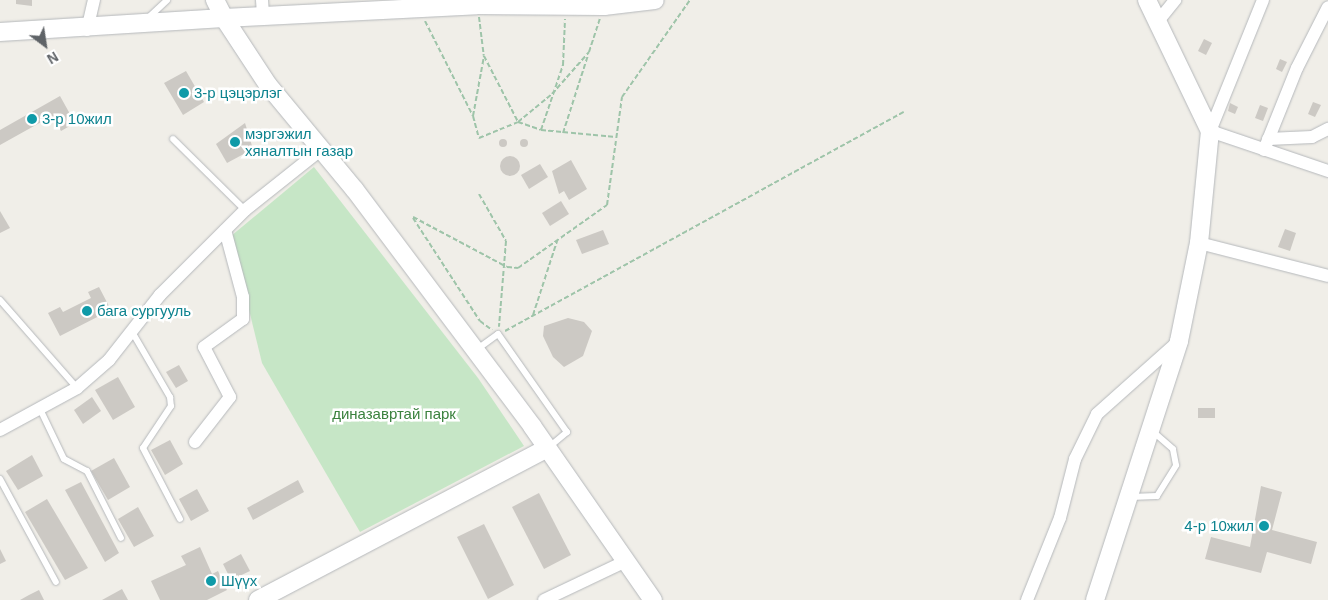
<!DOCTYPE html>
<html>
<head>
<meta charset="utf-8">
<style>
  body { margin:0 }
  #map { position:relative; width:1328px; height:600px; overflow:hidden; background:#f0eee8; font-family:Arial,sans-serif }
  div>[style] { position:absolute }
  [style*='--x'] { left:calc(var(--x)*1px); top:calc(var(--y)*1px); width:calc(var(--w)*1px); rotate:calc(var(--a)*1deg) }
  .green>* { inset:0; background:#c6e6c6 }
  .building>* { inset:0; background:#ccc9c4 }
  .round { border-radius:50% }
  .path>* { height:2px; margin-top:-1px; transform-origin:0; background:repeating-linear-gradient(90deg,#9ec4a9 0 5px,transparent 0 7.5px) }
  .roads { filter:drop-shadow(0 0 1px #b5b8bb) drop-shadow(0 0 1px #b5b8bb) }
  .lane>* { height:6px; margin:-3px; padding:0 3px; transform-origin:3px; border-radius:3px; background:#fff }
  .street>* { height:12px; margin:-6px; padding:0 6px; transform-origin:6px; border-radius:6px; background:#fff }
  .secondary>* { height:18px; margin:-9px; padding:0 9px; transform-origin:9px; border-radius:9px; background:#fff }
  .dots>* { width:14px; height:14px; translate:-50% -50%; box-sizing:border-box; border:2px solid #fff; border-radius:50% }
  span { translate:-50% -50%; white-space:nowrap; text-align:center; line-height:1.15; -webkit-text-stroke:5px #fff; paint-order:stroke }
  .culture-label { font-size:15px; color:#0d838f }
  .left { translate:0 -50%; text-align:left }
  .right { translate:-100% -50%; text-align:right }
  .park-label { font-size:15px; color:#3b823e }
  .north { position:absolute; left:20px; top:20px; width:50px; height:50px; -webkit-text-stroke:4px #fff; paint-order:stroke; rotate:149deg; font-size:14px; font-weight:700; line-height:20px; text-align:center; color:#5f6367 }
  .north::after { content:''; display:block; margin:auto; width:18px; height:22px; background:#5f6367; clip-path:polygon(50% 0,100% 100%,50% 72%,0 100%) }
</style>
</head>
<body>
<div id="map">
  <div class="green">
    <i style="clip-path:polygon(314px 167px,478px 378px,524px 446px,360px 532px,262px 363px,231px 236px)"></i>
  </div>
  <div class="building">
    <i style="clip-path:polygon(16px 0,32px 0,32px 6px,16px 4px)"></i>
    <i style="clip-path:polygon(1204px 39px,1212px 43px,1206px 55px,1198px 51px)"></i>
    <i style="clip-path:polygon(1280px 59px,1287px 62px,1282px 72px,1276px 69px)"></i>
    <i style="clip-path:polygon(186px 71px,204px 102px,183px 115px,164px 83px)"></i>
    <i style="clip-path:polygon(60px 96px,75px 123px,61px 131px,52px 116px,0 145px,0 130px)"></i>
    <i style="clip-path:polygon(1313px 102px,1321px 105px,1315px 117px,1308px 114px)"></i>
    <i style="clip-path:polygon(1230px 103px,1238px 107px,1235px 114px,1228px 111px)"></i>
    <i style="clip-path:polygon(1260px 105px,1268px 108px,1263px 121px,1255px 118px)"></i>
    <i style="clip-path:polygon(245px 123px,253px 149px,227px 163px,216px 144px)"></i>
    <i class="round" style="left:520px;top:139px;width:8px;height:8px"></i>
    <i class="round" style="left:499px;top:139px;width:8px;height:8px"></i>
    <i class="round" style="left:500px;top:156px;width:20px;height:20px"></i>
    <i style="clip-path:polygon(571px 160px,587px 189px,569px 200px,564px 191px,559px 194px,552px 171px)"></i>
    <i style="clip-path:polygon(540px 164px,548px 177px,529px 189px,521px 175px)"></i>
    <i style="clip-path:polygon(561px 201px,569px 214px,550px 226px,542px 213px)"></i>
    <i style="clip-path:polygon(0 211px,10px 228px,0 233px)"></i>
    <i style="clip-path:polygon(1285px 229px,1296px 233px,1290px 251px,1278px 247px)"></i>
    <i style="clip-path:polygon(603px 230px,609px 244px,582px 254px,576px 240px)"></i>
    <i style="clip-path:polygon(99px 287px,111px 310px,60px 336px,48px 313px,60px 307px,63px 312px,91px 298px,88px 292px)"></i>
    <i style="clip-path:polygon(568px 318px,584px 322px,592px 331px,583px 356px,564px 367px,553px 357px,543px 336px,544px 326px)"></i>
    <i style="clip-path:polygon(179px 365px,188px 381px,176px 388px,166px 372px)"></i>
    <i style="clip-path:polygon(118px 377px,135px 407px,113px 420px,95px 390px)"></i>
    <i style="clip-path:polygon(92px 397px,101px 411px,83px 424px,74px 410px)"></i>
    <i style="clip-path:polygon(1198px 408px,1215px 408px,1215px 418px,1198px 418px)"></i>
    <i style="clip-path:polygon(170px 440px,183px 464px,165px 475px,151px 450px)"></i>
    <i style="clip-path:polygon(32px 455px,43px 476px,18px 490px,6px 471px)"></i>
    <i style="clip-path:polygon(114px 458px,130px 487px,108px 500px,91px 471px)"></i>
    <i style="clip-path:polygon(298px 480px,304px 492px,253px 520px,247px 508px)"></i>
    <i style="clip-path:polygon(81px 482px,119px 553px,105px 562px,65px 490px)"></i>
    <i style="clip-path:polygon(1261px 486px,1282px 492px,1272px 530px,1317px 542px,1311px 564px,1267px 552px,1261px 573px,1205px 559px,1211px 537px,1250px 547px)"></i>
    <i style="clip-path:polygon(197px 489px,209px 511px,191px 521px,179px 499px)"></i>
    <i style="clip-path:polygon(539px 493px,571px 555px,544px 569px,512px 507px)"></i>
    <i style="clip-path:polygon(47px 499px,88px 568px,65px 580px,25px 512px)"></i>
    <i style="clip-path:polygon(138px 507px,154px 536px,134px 547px,118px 519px)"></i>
    <i style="clip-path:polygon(484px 524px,514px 585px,488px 599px,457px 537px)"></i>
    <i style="clip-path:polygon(200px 547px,212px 574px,218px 571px,227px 590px,207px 600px,160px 600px,151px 581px,186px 565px,181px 556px)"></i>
    <i style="clip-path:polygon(0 549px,6px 561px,0 564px)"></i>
    <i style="clip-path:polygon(241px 554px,250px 571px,231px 580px,223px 564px)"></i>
    <i style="clip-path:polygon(122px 589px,128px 600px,102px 600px)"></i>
    <i style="clip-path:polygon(39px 590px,44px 600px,20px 600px,29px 595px)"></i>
  </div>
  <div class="path">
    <i style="--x:479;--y:17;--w:39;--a:83"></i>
    <i style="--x:484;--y:56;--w:74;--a:62.7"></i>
    <i style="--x:518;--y:122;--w:24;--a:19"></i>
    <i style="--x:541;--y:130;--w:75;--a:5.3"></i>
    <i style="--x:425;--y:21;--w:106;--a:63.2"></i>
    <i style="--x:473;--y:116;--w:61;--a:-79.6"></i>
    <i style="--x:473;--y:116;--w:23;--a:75"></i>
    <i style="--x:479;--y:138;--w:42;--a:-22.3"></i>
    <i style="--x:518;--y:122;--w:44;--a:-39.5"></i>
    <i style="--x:552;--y:94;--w:56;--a:-48.6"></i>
    <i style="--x:589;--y:52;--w:35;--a:-72"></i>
    <i style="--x:541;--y:130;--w:69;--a:-71.3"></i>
    <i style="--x:563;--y:65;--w:46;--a:-87.5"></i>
    <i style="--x:563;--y:133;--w:82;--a:-72.2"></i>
    <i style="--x:479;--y:194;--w:54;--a:60.1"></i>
    <i style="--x:506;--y:241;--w:86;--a:94.7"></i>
    <i style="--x:413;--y:217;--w:106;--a:28"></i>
    <i style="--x:507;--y:267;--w:11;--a:5"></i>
    <i style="--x:518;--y:268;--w:109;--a:-35.3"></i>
    <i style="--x:607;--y:205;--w:109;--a:-82.1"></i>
    <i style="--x:622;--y:97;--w:118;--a:-55"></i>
    <i style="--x:413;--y:218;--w:123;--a:57"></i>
    <i style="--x:480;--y:321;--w:15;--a:37"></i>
    <i style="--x:533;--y:315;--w:78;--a:-72"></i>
    <i style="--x:505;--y:331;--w:455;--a:-28.8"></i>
  </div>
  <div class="roads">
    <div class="lane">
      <i style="--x:148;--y:18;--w:26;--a:-43"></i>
      <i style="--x:173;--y:139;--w:101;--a:44.6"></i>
      <i style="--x:0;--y:300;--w:117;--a:48.8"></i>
      <i style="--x:131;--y:330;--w:78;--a:59.8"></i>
      <i style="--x:170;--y:397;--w:9;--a:84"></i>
      <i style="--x:171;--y:406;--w:50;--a:123.7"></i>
      <i style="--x:143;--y:448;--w:80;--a:62.5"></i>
      <i style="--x:476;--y:350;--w:27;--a:-36"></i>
      <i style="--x:498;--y:334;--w:120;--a:54.9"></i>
      <i style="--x:567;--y:432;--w:23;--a:140"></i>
      <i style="--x:40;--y:409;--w:55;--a:64.4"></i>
      <i style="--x:64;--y:459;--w:26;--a:28"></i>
      <i style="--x:87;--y:471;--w:75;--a:63.1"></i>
      <i style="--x:0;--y:479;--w:117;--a:61.5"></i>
      <i style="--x:1130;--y:497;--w:27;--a:-2"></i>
      <i style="--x:1157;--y:496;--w:36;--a:-58"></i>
      <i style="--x:1176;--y:465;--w:16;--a:-101"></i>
      <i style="--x:1173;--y:449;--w:29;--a:-139"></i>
    </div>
    <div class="street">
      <i style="--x:262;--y:0;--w:16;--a:86"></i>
      <i style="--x:1263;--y:0;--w:141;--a:112"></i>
      <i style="--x:1210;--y:131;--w:125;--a:18.7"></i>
      <i style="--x:1159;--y:20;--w:26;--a:-51"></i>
      <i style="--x:87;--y:30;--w:31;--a:-77"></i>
      <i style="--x:1268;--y:139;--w:44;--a:-2.6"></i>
      <i style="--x:1312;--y:137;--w:18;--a:-27"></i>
      <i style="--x:1264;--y:150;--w:88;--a:-68.1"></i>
      <i style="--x:1297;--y:68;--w:68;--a:-63.1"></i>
      <i style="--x:1199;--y:243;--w:133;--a:14.3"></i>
      <i style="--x:0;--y:430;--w:88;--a:-28.6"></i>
      <i style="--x:77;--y:388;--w:43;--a:-41.2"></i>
      <i style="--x:109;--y:360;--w:83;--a:-51.9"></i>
      <i style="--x:160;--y:295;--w:120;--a:-45"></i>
      <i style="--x:245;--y:210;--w:100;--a:-38.5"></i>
      <i style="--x:195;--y:442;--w:57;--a:-52.1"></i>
      <i style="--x:230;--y:397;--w:56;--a:-117.5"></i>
      <i style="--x:204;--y:347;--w:48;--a:-35.7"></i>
      <i style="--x:243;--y:319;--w:22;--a:-90"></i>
      <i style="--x:243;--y:297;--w:69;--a:-105"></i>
      <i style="--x:544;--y:600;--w:91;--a:-25.4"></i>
      <i style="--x:1027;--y:600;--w:88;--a:-68.1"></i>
      <i style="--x:1060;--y:518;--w:61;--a:-75.7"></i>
      <i style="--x:1075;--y:459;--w:50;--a:-63.9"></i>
      <i style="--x:1097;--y:414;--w:110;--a:-41.7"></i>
    </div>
    <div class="secondary">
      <i style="--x:215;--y:0;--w:20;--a:63"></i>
      <i style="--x:224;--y:18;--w:253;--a:-2.9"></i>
      <i style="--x:477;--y:5;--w:127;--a:0.5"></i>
      <i style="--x:604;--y:6;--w:51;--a:-6.7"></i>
      <i style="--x:0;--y:32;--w:224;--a:-3.6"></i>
      <i style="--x:224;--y:18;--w:80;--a:56.7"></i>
      <i style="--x:268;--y:85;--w:136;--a:50.4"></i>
      <i style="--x:355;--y:190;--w:295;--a:53.1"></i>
      <i style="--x:532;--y:426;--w:212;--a:55.2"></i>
      <i style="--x:258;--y:600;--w:327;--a:-27.7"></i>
      <i style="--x:1095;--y:600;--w:272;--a:-72"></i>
      <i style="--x:1179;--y:341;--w:100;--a:-78.5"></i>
      <i style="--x:1199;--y:243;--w:113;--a:-84.4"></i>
      <i style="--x:1210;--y:131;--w:145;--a:-115.7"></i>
    </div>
  </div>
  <div class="dots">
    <i style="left:184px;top:93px;background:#0f9aa8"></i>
    <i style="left:32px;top:119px;background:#0f9aa8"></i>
    <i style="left:235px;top:142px;background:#0f9aa8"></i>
    <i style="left:87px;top:311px;background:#0f9aa8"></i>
    <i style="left:1264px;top:526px;background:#0f9aa8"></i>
    <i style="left:211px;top:581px;background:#0f9aa8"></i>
  </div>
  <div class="culture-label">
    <span class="left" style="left:194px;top:93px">3-р цэцэрлэг</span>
    <span class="left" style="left:42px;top:119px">3-р 10жил</span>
    <span class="left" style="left:245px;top:142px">мэргэжил<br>хяналтын газар</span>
    <span class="left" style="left:97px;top:311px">бага сургууль</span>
    <span class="right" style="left:1254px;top:526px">4-р 10жил</span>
    <span class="left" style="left:221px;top:581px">Шүүх</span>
  </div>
  <div class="park-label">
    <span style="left:394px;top:414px">диназавртай парк</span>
  </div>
  <div class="north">N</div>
</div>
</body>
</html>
